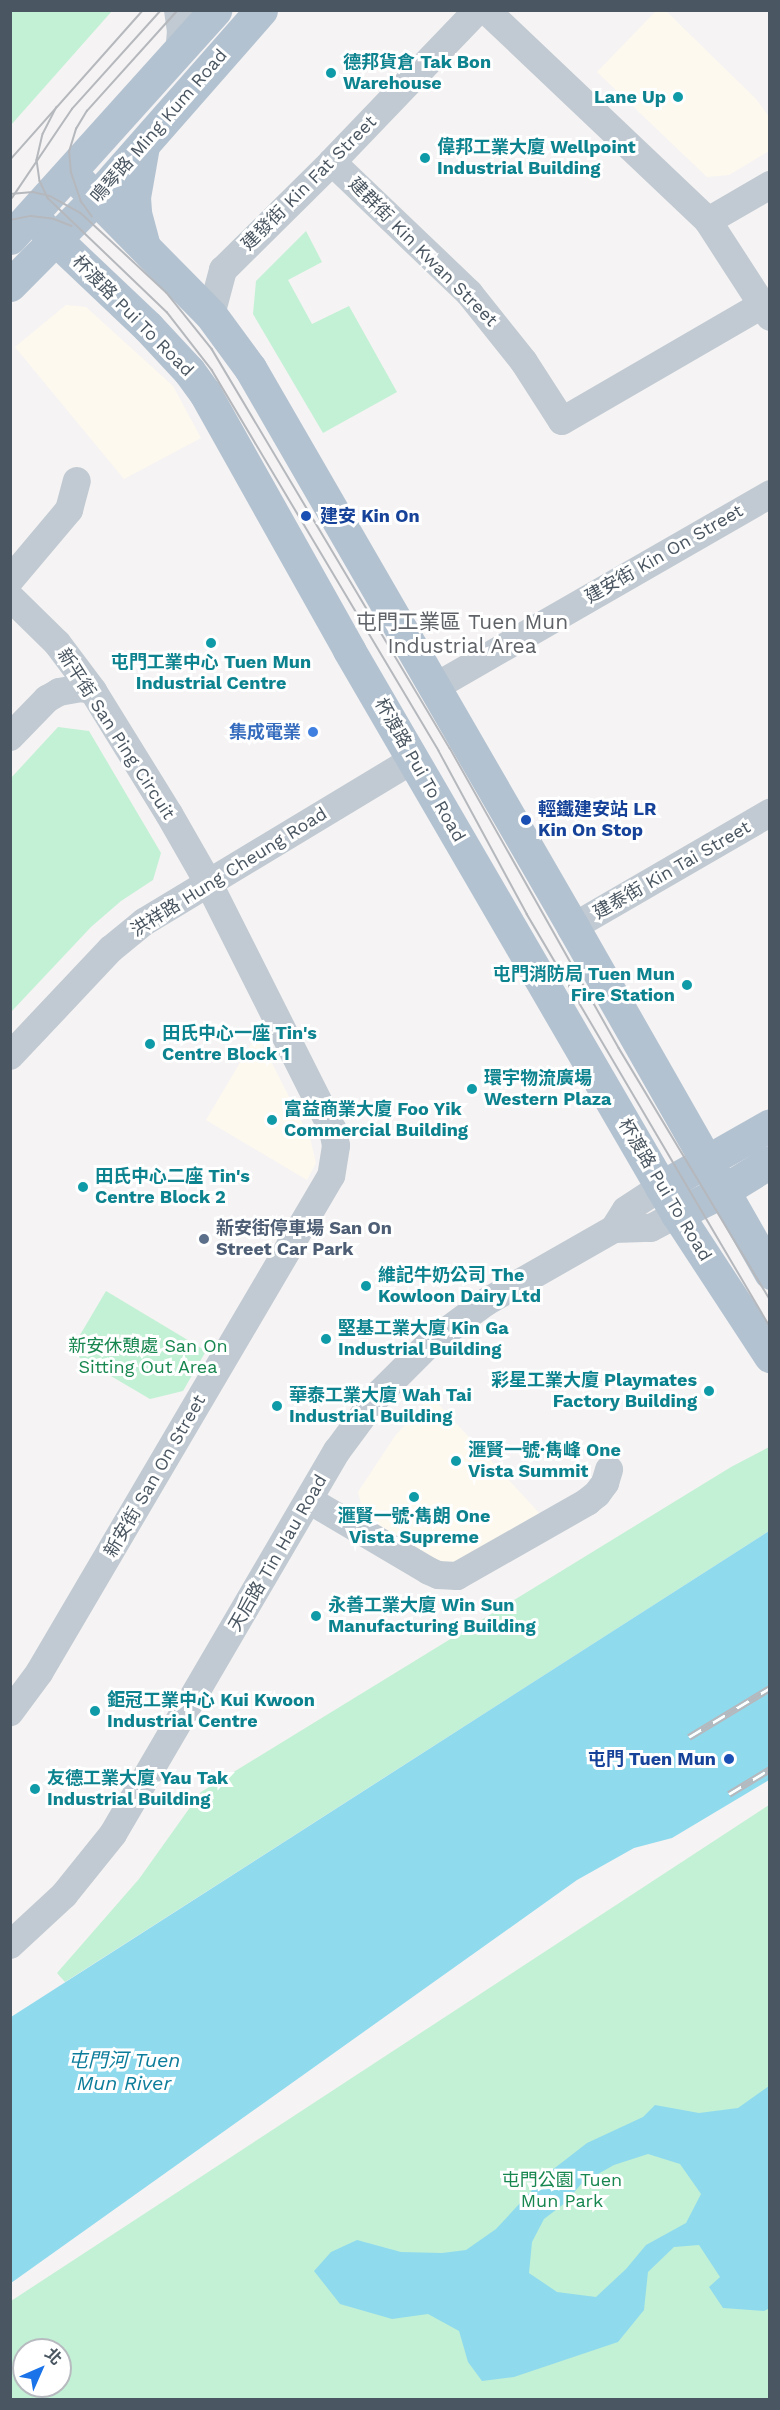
<!DOCTYPE html>
<html>
<head>
<meta charset="utf-8">
<style>
  body { margin:0 }
  #map { position:relative; width:780px; height:2410px; overflow:hidden; background:#f5f3f3; font-family:"Work Sans","Noto Sans TC",sans-serif }
  div>[style] { position:absolute }
  [style*='--x'] { left:calc(var(--x)*1px); top:calc(var(--y)*1px); width:calc(var(--w)*1px); rotate:calc(var(--a)*1deg) }
  .commercial>* { inset:0; background:#fdf9ef }
  .green>* { inset:0; background:#c3f1d5 }
  .water>* { inset:0; background:#90daee }
  .minor>* { height:28px; margin:-14px; padding:0 14px; transform-origin:14px; border-radius:14px; background:#c1cad2 }
  .major>* { height:33px; margin:-16.5px; padding:0 16.5px; transform-origin:16.5px; border-radius:16.5px; background:#b3c2d1 }
  .tram>* { height:1.5px; margin:-0.75px; padding:0 0.75px; transform-origin:0.75px; border-radius:0.75px; background:#b5b8bd }
  .rail>* { height:7px; margin-top:-3.5px; transform-origin:0; background:repeating-linear-gradient(90deg,#fff 0 14px,#b5b8bd 0 28px); box-sizing:border-box; border-block:2px solid #b5b8bd }
  .dots>* { width:16px; height:16px; translate:-50% -50%; box-sizing:border-box; border:3px solid #fff; border-radius:50% }
  span { translate:-50% -50%; white-space:nowrap; text-align:center; line-height:1.15; -webkit-text-stroke:6px #fff; paint-order:stroke }
  .culture-label { font-size:18px; color:#0d838f; font-weight:700 }
  .left { translate:0 -50%; text-align:left }
  .right { translate:-100% -50%; text-align:right }
  .street-label { font-size:18px; color:#4a5661 }
  .transit-label { font-size:18px; color:#164399; font-weight:700 }
  .shop-label { font-size:18px; color:#366cbe; font-weight:700 }
  .service-label { font-size:18px; color:#4e5e75; font-weight:700 }
  .park-label { font-size:18px; color:#17864f }
  .water-label { font-size:20px; color:#0c7c9b; font-style:italic }
  .quarter-label { font-size:21px; color:#5f6368 }
  .frame { position:absolute; inset:0; border:12px solid #4a5661; pointer-events:none }
  .north { position:absolute; left:12px; top:2338px; width:60px; height:60px; box-sizing:border-box; background:#fff; border:2px solid #b7bbc0; border-radius:50%; rotate:45deg; font-size:16px; font-weight:700; line-height:24px; text-align:center; color:#4a5661 }
  .north::after { content:''; display:block; margin:auto; width:21px; height:27px; background:#1a73e8; clip-path:polygon(50% 0,100% 100%,50% 72%,0 100%) }
</style>
</head>
<body>
<div id="map">
  <div class="commercial">
    <i style="clip-path:polygon(656px 11px,666px 11px,757px 100px,769px 117px,769px 151px,729px 175px,707px 177px,597px 72px)"></i>
    <i style="clip-path:polygon(66px 305px,86px 307px,173px 386px,201px 438px,124px 479px,15px 347px)"></i>
    <i style="clip-path:polygon(257px 1034px,310px 1138px,316px 1163px,307px 1180px,206px 1120px)"></i>
    <i style="clip-path:polygon(431px 1396px,541px 1515px,461px 1562px,441px 1563px,365px 1519px,358px 1492px,395px 1436px)"></i>
  </div>
  <div class="green">
    <i style="clip-path:polygon(11px 10px,112px 11px,11px 125px,10px 11px)"></i>
    <i style="clip-path:polygon(306px 231px,322px 262px,288px 280px,312px 324px,349px 306px,397px 392px,323px 433px,253px 314px,256px 281px)"></i>
    <i style="clip-path:polygon(58px 727px,89px 731px,161px 853px,153px 880px,121px 901px,91px 927px,11px 1012px,11px 778px)"></i>
    <i style="clip-path:polygon(106px 1291px,206px 1351px,183px 1391px,150px 1399px,70px 1352px)"></i>
    <i style="clip-path:polygon(769px 1447px,769px 1531px,65px 1982px,57px 1973px,139px 1879px,201px 1792px,731px 1467px)"></i>
    <i style="clip-path:polygon(evenodd,769px 1805px,769px 2399px,11px 2400px,11px 2301px,769px 1805px,24px 2350px,60px 2350px,60px 2386px,24px 2386px,24px 2350px)"></i>
  </div>
  <div class="water">
    <i style="clip-path:polygon(769px 1531px,769px 1780px,672px 1838px,634px 1848px,577px 1880px,11px 2283px,11px 2017px)"></i>
    <i style="clip-path:polygon(evenodd,769px 2086px,770px 2308px,764px 2311px,723px 2308px,709px 2287px,720px 2277px,699px 2245px,674px 2247px,648px 2272px,644px 2310px,618px 2342px,514px 2377px,482px 2381px,468px 2362px,459px 2331px,428px 2314px,392px 2319px,340px 2304px,314px 2271px,331px 2252px,357px 2240px,401px 2252px,442px 2253px,466px 2250px,496px 2229px,547px 2174px,587px 2143px,643px 2117px,655px 2105px,699px 2113px,738px 2108px,769px 2086px,648px 2154px,680px 2164px,701px 2194px,686px 2223px,646px 2245px,626px 2269px,596px 2297px,557px 2292px,529px 2273px,532px 2242px,544px 2219px,565px 2203px,582px 2183px,614px 2165px,648px 2154px)"></i>
  </div>
  <div class="minor">
    <i style="--x:178;--y:10;--w:21;--a:82"></i>
    <i style="--x:181;--y:31;--w:22;--a:95"></i>
    <i style="--x:486;--y:10;--w:306;--a:43.5"></i>
    <i style="--x:708;--y:221;--w:114;--a:57.1"></i>
    <i style="--x:332;--y:162;--w:190;--a:43.7"></i>
    <i style="--x:469;--y:293;--w:88;--a:51.4"></i>
    <i style="--x:524;--y:362;--w:70;--a:57.2"></i>
    <i style="--x:562;--y:421;--w:231;--a:-30.1"></i>
    <i style="--x:708;--y:221;--w:72;--a:-30.1"></i>
    <i style="--x:211;--y:315;--w:47;--a:-75.1"></i>
    <i style="--x:223;--y:270;--w:153;--a:-44.7"></i>
    <i style="--x:332;--y:162;--w:211;--a:-46.2"></i>
    <i style="--x:10;--y:580;--w:92;--a:-49.9"></i>
    <i style="--x:69;--y:510;--w:30;--a:-75"></i>
    <i style="--x:10;--y:597;--w:66;--a:44.4"></i>
    <i style="--x:57;--y:643;--w:60;--a:53.1"></i>
    <i style="--x:93;--y:691;--w:145;--a:58.3"></i>
    <i style="--x:169;--y:814;--w:78;--a:60.2"></i>
    <i style="--x:208;--y:882;--w:278;--a:63.3"></i>
    <i style="--x:333;--y:1130;--w:16;--a:79"></i>
    <i style="--x:336;--y:1146;--w:30;--a:99"></i>
    <i style="--x:331;--y:1176;--w:576;--a:120.44"></i>
    <i style="--x:39;--y:1673;--w:49;--a:126.6"></i>
    <i style="--x:435;--y:687;--w:387;--a:-29.9"></i>
    <i style="--x:10;--y:737;--w:53;--a:-45.8"></i>
    <i style="--x:47;--y:699;--w:14;--a:-30"></i>
    <i style="--x:59;--y:692;--w:23;--a:-10"></i>
    <i style="--x:82;--y:688;--w:11;--a:15"></i>
    <i style="--x:573;--y:927;--w:228;--a:-30.1"></i>
    <i style="--x:10;--y:1056;--w:147;--a:-46.7"></i>
    <i style="--x:111;--y:949;--w:43;--a:-39.3"></i>
    <i style="--x:144;--y:922;--w:315;--a:-31.1"></i>
    <i style="--x:614;--y:1229;--w:22;--a:-58"></i>
    <i style="--x:626;--y:1210;--w:42;--a:-33.3"></i>
    <i style="--x:309;--y:1500;--w:139;--a:30.6"></i>
    <i style="--x:429;--y:1571;--w:10;--a:24"></i>
    <i style="--x:438;--y:1575;--w:19;--a:3"></i>
    <i style="--x:457;--y:1576;--w:150;--a:-29.6"></i>
    <i style="--x:587;--y:1502;--w:13;--a:-39"></i>
    <i style="--x:597;--y:1494;--w:14;--a:-54"></i>
    <i style="--x:605;--y:1483;--w:14;--a:-73"></i>
    <i style="--x:10;--y:1945;--w:74;--a:-42.8"></i>
    <i style="--x:64;--y:1895;--w:78;--a:-51.2"></i>
    <i style="--x:113;--y:1834;--w:444;--a:-59.7"></i>
    <i style="--x:337;--y:1451;--w:71;--a:-53.6"></i>
    <i style="--x:379;--y:1394;--w:71;--a:-45"></i>
    <i style="--x:429;--y:1344;--w:71;--a:-36.4"></i>
    <i style="--x:486;--y:1302;--w:147;--a:-29.7"></i>
    <i style="--x:614;--y:1229;--w:37;--a:-2"></i>
    <i style="--x:651;--y:1228;--w:30;--a:-28"></i>
  </div>
  <div class="major">
    <i style="--x:143;--y:146;--w:52;--a:100"></i>
    <i style="--x:134;--y:197;--w:16;--a:86"></i>
    <i style="--x:135;--y:213;--w:34;--a:75"></i>
    <i style="--x:71;--y:173;--w:199;--a:45.4"></i>
    <i style="--x:211;--y:315;--w:66;--a:53.7"></i>
    <i style="--x:250;--y:368;--w:646;--a:59.98"></i>
    <i style="--x:573;--y:927;--w:398;--a:60.3"></i>
    <i style="--x:31;--y:216;--w:161;--a:43.5"></i>
    <i style="--x:148;--y:327;--w:60;--a:47"></i>
    <i style="--x:189;--y:371;--w:27;--a:54"></i>
    <i style="--x:205;--y:393;--w:295;--a:60.7"></i>
    <i style="--x:349;--y:650;--w:652;--a:59.82"></i>
    <i style="--x:677;--y:1214;--w:170;--a:56.8"></i>
    <i style="--x:10;--y:238;--w:307;--a:-48"></i>
    <i style="--x:10;--y:285;--w:122;--a:-45.3"></i>
    <i style="--x:96;--y:198;--w:250;--a:-48.7"></i>
    <i style="--x:661;--y:1187;--w:125;--a:-29.6"></i>
    <i style="--x:677;--y:1214;--w:51;--a:-26.6"></i>
    <i style="--x:723;--y:1191;--w:55;--a:-31.7"></i>
  </div>
  <div class="tram">
    <i style="--x:57;--y:107;--w:30;--a:117"></i>
    <i style="--x:43;--y:134;--w:27;--a:103"></i>
    <i style="--x:37;--y:160;--w:21;--a:82"></i>
    <i style="--x:40;--y:181;--w:19;--a:65"></i>
    <i style="--x:48;--y:198;--w:165;--a:43.8"></i>
    <i style="--x:167;--y:312;--w:73;--a:52.2"></i>
    <i style="--x:212;--y:370;--w:443;--a:59.2"></i>
    <i style="--x:439;--y:751;--w:185;--a:61.6"></i>
    <i style="--x:527;--y:914;--w:479;--a:59.5"></i>
    <i style="--x:10;--y:160;--w:200;--a:-48.4"></i>
    <i style="--x:10;--y:194;--w:23;--a:-5"></i>
    <i style="--x:33;--y:192;--w:17;--a:13"></i>
    <i style="--x:50;--y:196;--w:35;--a:29"></i>
    <i style="--x:81;--y:213;--w:117;--a:42.9"></i>
    <i style="--x:167;--y:293;--w:72;--a:51.2"></i>
    <i style="--x:212;--y:349;--w:465;--a:59.2"></i>
    <i style="--x:450;--y:748;--w:344;--a:60.6"></i>
    <i style="--x:619;--y:1048;--w:293;--a:59"></i>
    <i style="--x:12;--y:198;--w:107;--a:-56"></i>
    <i style="--x:72;--y:109;--w:133;--a:-48"></i>
    <i style="--x:92;--y:217;--w:19;--a:-126"></i>
    <i style="--x:81;--y:202;--w:31;--a:-109"></i>
    <i style="--x:71;--y:173;--w:21;--a:-95"></i>
    <i style="--x:69;--y:152;--w:24;--a:-73"></i>
    <i style="--x:76;--y:129;--w:21;--a:-59"></i>
    <i style="--x:87;--y:111;--w:136;--a:-48"></i>
    <i style="--x:10;--y:220;--w:21;--a:-11"></i>
    <i style="--x:31;--y:216;--w:23;--a:7"></i>
    <i style="--x:54;--y:219;--w:19;--a:21"></i>
  </div>
  <div class="rail">
    <i style="--x:689;--y:1737;--w:95;--a:-31.2"></i>
    <i style="--x:729;--y:1794;--w:48;--a:-31.4"></i>
  </div>
  <div class="dots">
    <i style="left:331px;top:73px;background:#0f9aa8"></i>
    <i style="left:678px;top:97px;background:#0f9aa8"></i>
    <i style="left:425px;top:158px;background:#0f9aa8"></i>
    <i style="left:306px;top:516px;background:#1a4fb4"></i>
    <i style="left:211px;top:643px;background:#0f9aa8"></i>
    <i style="left:313px;top:732px;background:#3f7fe0"></i>
    <i style="left:526px;top:820px;background:#1a4fb4"></i>
    <i style="left:687px;top:985px;background:#0f9aa8"></i>
    <i style="left:150px;top:1044px;background:#0f9aa8"></i>
    <i style="left:472px;top:1089px;background:#0f9aa8"></i>
    <i style="left:272px;top:1120px;background:#0f9aa8"></i>
    <i style="left:83px;top:1187px;background:#0f9aa8"></i>
    <i style="left:204px;top:1239px;background:#5c6f8a"></i>
    <i style="left:366px;top:1286px;background:#0f9aa8"></i>
    <i style="left:326px;top:1339px;background:#0f9aa8"></i>
    <i style="left:709px;top:1391px;background:#0f9aa8"></i>
    <i style="left:277px;top:1406px;background:#0f9aa8"></i>
    <i style="left:456px;top:1461px;background:#0f9aa8"></i>
    <i style="left:414px;top:1497px;background:#0f9aa8"></i>
    <i style="left:316px;top:1616px;background:#0f9aa8"></i>
    <i style="left:95px;top:1711px;background:#0f9aa8"></i>
    <i style="left:729px;top:1759px;background:#1a4fb4"></i>
    <i style="left:35px;top:1789px;background:#0f9aa8"></i>
  </div>
  <div class="culture-label">
    <span class="left" style="left:343px;top:73px">德邦貨倉 Tak Bon<br>Warehouse</span>
    <span class="right" style="left:666px;top:97px">Lane Up</span>
    <span class="left" style="left:437px;top:158px">偉邦工業大廈 Wellpoint<br>Industrial Building</span>
    <span style="left:211px;top:673px">屯門工業中心 Tuen Mun<br>Industrial Centre</span>
    <span class="right" style="left:675px;top:985px">屯門消防局 Tuen Mun<br>Fire Station</span>
    <span class="left" style="left:162px;top:1044px">田氏中心一座 Tin's<br>Centre Block 1</span>
    <span class="left" style="left:484px;top:1089px">環宇物流廣場<br>Western Plaza</span>
    <span class="left" style="left:284px;top:1120px">富益商業大廈 Foo Yik<br>Commercial Building</span>
    <span class="left" style="left:95px;top:1187px">田氏中心二座 Tin's<br>Centre Block 2</span>
    <span class="left" style="left:378px;top:1286px">維記牛奶公司 The<br>Kowloon Dairy Ltd</span>
    <span class="left" style="left:338px;top:1339px">堅基工業大廈 Kin Ga<br>Industrial Building</span>
    <span class="right" style="left:697px;top:1391px">彩星工業大廈 Playmates<br>Factory Building</span>
    <span class="left" style="left:289px;top:1406px">華泰工業大廈 Wah Tai<br>Industrial Building</span>
    <span class="left" style="left:468px;top:1461px">滙賢一號·雋峰 One<br>Vista Summit</span>
    <span style="left:414px;top:1527px">滙賢一號·雋朗 One<br>Vista Supreme</span>
    <span class="left" style="left:328px;top:1616px">永善工業大廈 Win Sun<br>Manufacturing Building</span>
    <span class="left" style="left:107px;top:1711px">鉅冠工業中心 Kui Kwoon<br>Industrial Centre</span>
    <span class="left" style="left:47px;top:1789px">友德工業大廈 Yau Tak<br>Industrial Building</span>
  </div>
  <div class="street-label">
    <span style="left:159px;top:126px;rotate:-49deg">鳴琴路 Ming Kum Road</span>
    <span style="left:309px;top:183px;rotate:-45deg">建發街 Kin Fat Street</span>
    <span style="left:423px;top:252px;rotate:45deg">建群街 Kin Kwan Street</span>
    <span style="left:133px;top:316px;rotate:45deg">杯渡路 Pui To Road</span>
    <span style="left:664px;top:554px;rotate:-30deg">建安街 Kin On Street</span>
    <span style="left:116px;top:734px;rotate:57deg">新平街 San Ping Circuit</span>
    <span style="left:420px;top:770px;rotate:60deg">杯渡路 Pui To Road</span>
    <span style="left:672px;top:870px;rotate:-30deg">建泰街 Kin Tai Street</span>
    <span style="left:229px;top:872px;rotate:-32deg">洪祥路 Hung Cheung Road</span>
    <span style="left:665px;top:1190px;rotate:59deg">杯渡路 Pui To Road</span>
    <span style="left:155px;top:1476px;rotate:-60deg">新安街 San On Street</span>
    <span style="left:278px;top:1553px;rotate:-60deg">天后路 Tin Hau Road</span>
  </div>
  <div class="transit-label">
    <span class="left" style="left:320px;top:516px">建安 Kin On</span>
    <span class="left" style="left:538px;top:820px">輕鐵建安站 LR<br>Kin On Stop</span>
    <span class="right" style="left:716px;top:1759px">屯門 Tuen Mun</span>
  </div>
  <div class="shop-label">
    <span class="right" style="left:301px;top:732px">集成電業</span>
  </div>
  <div class="service-label">
    <span class="left" style="left:216px;top:1239px">新安街停車場 San On<br>Street Car Park</span>
  </div>
  <div class="park-label">
    <span style="left:148px;top:1357px">新安休憩處 San On<br>Sitting Out Area</span>
    <span style="left:562px;top:2191px">屯門公園 Tuen<br>Mun Park</span>
  </div>
  <div class="water-label">
    <span style="left:124px;top:2072px">屯門河 Tuen<br>Mun River</span>
  </div>
  <div class="quarter-label">
    <span style="left:462px;top:634px">屯門工業區 Tuen Mun<br>Industrial Area</span>
  </div>
  <div class="frame"></div>
  <div class="north">北</div>
</div>
</body>
</html>
